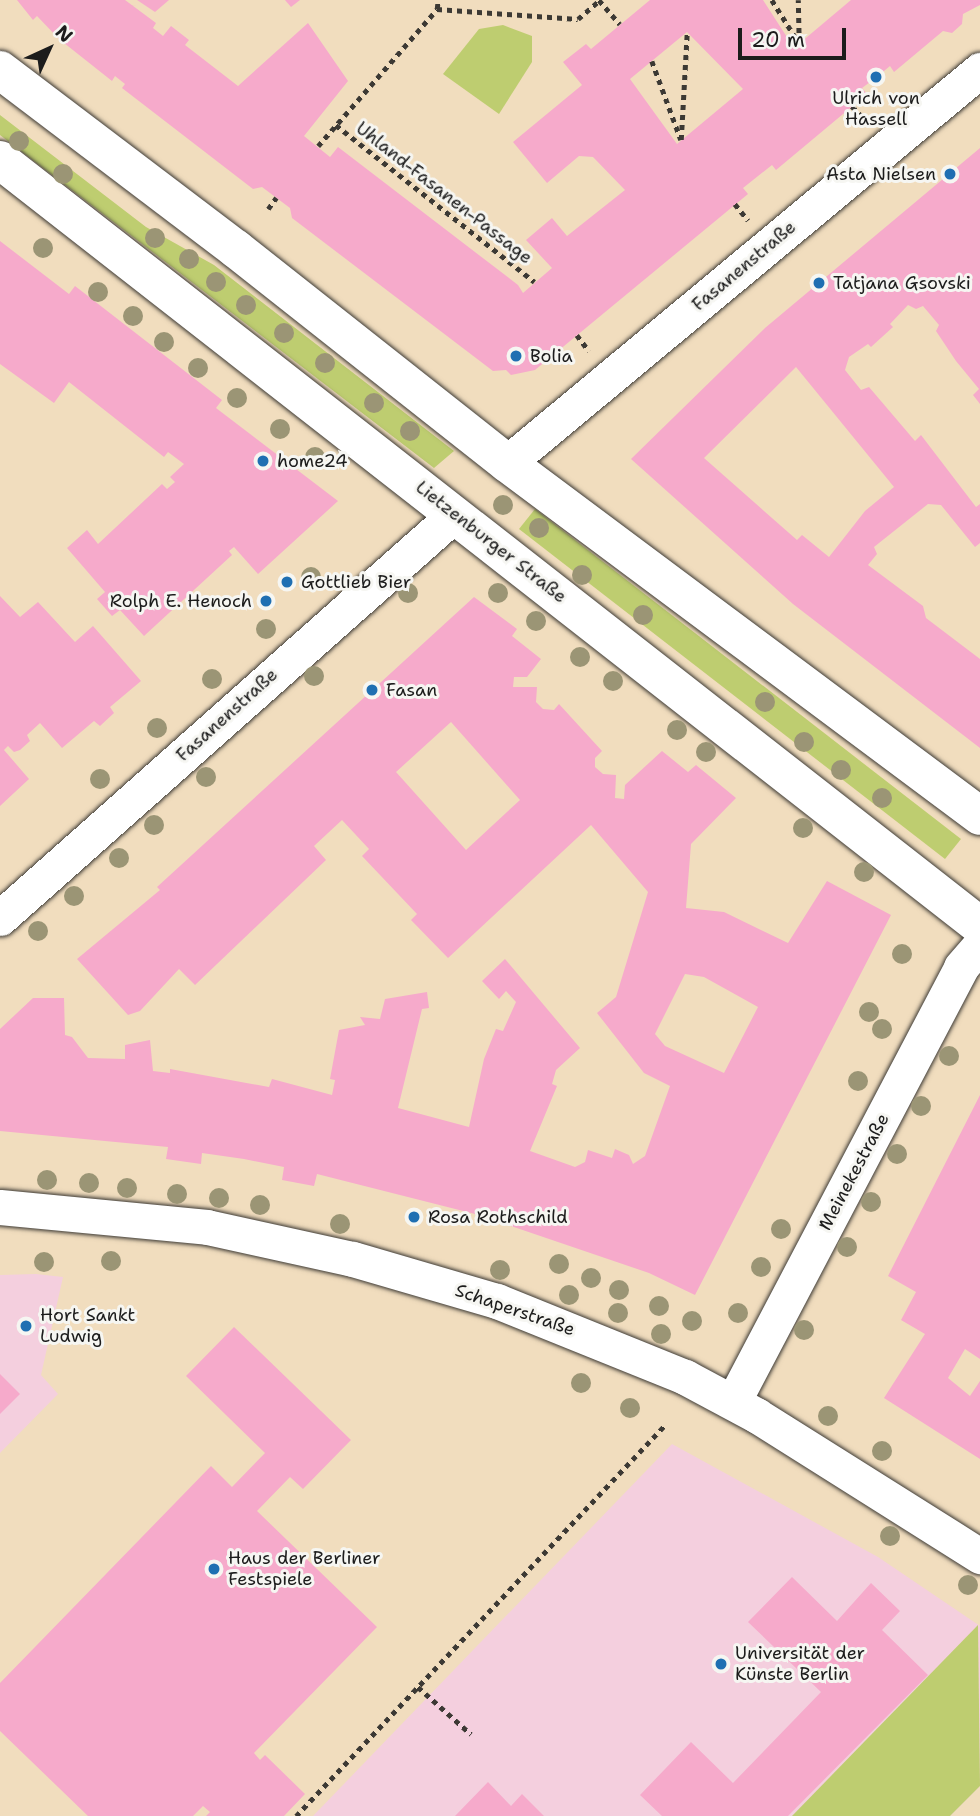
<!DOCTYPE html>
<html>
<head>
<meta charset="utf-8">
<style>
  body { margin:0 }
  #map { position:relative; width:980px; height:1816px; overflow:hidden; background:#f1ddbe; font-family:"Shantell Sans",sans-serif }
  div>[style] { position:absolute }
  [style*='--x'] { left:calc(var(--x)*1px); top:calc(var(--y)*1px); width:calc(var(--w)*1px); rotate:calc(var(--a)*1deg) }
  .built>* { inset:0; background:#f4cfde }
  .green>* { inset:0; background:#becd70 }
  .building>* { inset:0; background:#f6aacb }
  .path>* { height:4.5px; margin-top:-2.25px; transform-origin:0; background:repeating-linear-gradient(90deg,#3c3934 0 5px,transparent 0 10px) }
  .roads { filter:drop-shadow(0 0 2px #3c3934) drop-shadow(0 0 2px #3c3934) }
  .minor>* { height:35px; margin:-17.5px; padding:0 17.5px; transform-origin:17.5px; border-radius:17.5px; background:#fff }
  .major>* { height:38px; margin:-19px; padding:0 19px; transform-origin:19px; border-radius:19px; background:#fff }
  .trees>* { width:20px; height:20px; margin:-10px; border-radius:50%; background:#9b9575 }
  .dots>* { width:19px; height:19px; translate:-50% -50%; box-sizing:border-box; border:4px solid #f6f6f2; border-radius:50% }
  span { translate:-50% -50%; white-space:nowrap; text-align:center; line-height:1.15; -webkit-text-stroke:6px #f6f6f2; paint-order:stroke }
  .poi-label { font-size:18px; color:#1c1c1c }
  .right { translate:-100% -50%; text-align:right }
  .left { translate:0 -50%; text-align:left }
  .street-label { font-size:18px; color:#1c1c1c }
  .north { position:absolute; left:14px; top:14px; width:70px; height:70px; -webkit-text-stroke:5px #f6f6f2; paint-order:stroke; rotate:45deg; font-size:19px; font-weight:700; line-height:28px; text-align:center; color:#1c1c1c }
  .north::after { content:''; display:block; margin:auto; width:24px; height:32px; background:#1c1c1c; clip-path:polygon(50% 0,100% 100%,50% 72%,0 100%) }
  .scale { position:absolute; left:738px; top:28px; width:108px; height:32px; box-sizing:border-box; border:4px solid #1c1c1c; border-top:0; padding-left:9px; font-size:21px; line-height:24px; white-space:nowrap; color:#1c1c1c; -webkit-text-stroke:5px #f6f6f2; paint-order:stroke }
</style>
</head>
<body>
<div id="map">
  <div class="built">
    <i style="clip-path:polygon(36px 1274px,63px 1277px,41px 1375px,58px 1394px,0 1453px,0 1275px)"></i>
    <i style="clip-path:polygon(672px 1444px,878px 1557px,980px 1626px,980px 1786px,950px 1816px,313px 1816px)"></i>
  </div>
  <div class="green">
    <i style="clip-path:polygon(503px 25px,532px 36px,532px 62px,499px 114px,443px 74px,479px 29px)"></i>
    <i style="clip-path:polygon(0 115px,146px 227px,214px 265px,454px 451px,434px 468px,0 135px)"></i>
    <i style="clip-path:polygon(535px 509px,961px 839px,945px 859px,519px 529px)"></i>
    <i style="clip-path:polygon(978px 1625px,980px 1786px,950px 1816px,792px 1816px)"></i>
  </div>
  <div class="building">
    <i style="clip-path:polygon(evenodd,17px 0,125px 0,156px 23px,153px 28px,163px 36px,171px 26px,189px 40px,185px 45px,238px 86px,308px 23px,348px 81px,304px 136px,330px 157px,338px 147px,518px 285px,523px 293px,552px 268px,526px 240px,552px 218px,567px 236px,625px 190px,593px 157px,579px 156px,547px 183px,513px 142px,582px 85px,563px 62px,586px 44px,591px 49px,650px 0,763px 0,794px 48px,851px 0,980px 0,980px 5px,963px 14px,962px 24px,952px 33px,943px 31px,894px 72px,890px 66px,878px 76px,862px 88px,867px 94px,776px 170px,772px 165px,743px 188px,748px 194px,535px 370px,511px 375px,506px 370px,493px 371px,292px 218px,290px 208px,262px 187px,253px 189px,122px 88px,125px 84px,115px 76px,112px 81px,59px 39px,37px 16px,33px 20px,17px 0,687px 32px,743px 89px,677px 144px,630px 79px,687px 32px)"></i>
    <i style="clip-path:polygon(137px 0,169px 0,155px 12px)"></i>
    <i style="clip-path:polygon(285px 0,300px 0,291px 7px)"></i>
    <i style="clip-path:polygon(evenodd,980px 148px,980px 404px,973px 395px,979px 389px,956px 361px,936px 331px,939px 325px,923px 306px,916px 309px,908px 305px,890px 324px,893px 327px,871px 347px,868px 344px,849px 357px,845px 370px,861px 390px,869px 387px,915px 441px,921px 435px,976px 507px,980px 504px,980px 543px,975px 547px,941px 505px,928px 504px,874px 547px,877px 554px,868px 565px,923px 606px,926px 618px,980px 659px,980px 748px,793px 604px,631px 459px,765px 328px,980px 148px,796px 367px,894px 487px,865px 511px,829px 557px,802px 535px,797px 540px,704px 458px,796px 367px)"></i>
    <i style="clip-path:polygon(0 241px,69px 294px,75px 286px,222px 400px,216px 408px,338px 501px,258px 574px,234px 547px,229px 551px,232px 555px,144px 636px,120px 610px,112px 616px,97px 599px,105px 592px,67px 548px,87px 530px,98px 544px,162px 484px,167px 489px,175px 482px,170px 477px,184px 464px,168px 452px,164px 457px,69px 382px,54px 403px,0 364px)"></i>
    <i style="clip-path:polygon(0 596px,20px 617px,38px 602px,75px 642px,93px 626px,141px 681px,110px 707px,114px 713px,100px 726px,94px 721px,62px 748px,40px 723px,27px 735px,30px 741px,20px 750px,14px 752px,8px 746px,4px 750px,29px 779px,0 806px)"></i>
    <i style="clip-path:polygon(evenodd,474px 597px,517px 629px,512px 636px,541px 659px,527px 677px,514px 677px,513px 687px,537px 687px,536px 702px,543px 709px,554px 710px,559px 704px,602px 751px,595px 758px,595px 767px,603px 774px,616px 775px,615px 798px,624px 799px,625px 785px,662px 751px,688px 772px,696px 765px,736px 798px,691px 844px,686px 908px,724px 912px,788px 943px,827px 881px,891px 915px,695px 1295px,649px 1273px,479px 1215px,317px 1174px,314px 1186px,282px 1180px,284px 1167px,244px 1159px,202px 1153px,201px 1164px,166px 1159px,168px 1147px,0 1131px,0 1029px,33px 998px,64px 998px,65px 1035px,72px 1037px,88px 1058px,125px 1059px,125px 1045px,150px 1040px,153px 1071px,170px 1073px,170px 1069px,269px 1087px,272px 1079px,332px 1095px,335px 1080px,330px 1079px,339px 1030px,365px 1025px,360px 1017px,380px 1019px,385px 999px,427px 992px,429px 1008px,422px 1009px,398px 1108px,469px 1127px,484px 1059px,496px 1029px,503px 1031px,516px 1002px,506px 991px,499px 999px,482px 981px,505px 959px,580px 1048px,556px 1070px,552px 1084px,557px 1086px,530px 1151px,575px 1167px,585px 1162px,588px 1150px,612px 1158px,615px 1149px,629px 1155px,633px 1164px,645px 1156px,670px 1086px,644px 1073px,597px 1013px,616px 997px,648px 892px,591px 825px,448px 958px,411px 920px,417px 914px,362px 856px,369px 849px,342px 820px,314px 846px,326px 860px,195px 985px,179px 969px,140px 1011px,128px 1015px,77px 959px,160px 890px,157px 887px,474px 597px,451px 722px,520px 800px,466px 850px,396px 772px,451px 722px,474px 597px,685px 974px,704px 977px,758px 1007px,724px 1073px,665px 1046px,655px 1034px,685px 974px)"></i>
    <i style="clip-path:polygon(980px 1095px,980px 1359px,965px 1349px,948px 1378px,970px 1396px,980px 1381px,980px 1459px,884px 1398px,925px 1334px,901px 1320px,916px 1292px,888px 1276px)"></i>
    <i style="clip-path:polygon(234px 1327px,351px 1440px,303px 1489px,290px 1477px,257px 1511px,377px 1627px,254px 1753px,260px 1760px,265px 1755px,305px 1794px,284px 1816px,206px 1816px,210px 1812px,203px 1806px,193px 1816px,88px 1816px,0 1731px,0 1683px,211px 1466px,232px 1487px,265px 1453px,186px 1376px)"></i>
    <i style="clip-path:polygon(0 1374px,20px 1394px,0 1414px)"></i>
    <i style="clip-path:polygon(792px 1577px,837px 1621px,871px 1583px,900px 1611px,882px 1630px,928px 1675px,788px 1816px,662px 1816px,640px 1795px,691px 1742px,733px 1783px,821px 1692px,748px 1622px)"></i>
    <i style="clip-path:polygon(488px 1782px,511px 1806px,522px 1794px,544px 1816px,455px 1816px)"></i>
  </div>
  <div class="path">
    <i style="--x:599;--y:0;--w:32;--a:49"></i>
    <i style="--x:772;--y:0;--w:51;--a:57.9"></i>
    <i style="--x:799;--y:43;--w:43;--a:-91.3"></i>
    <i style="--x:437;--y:9;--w:141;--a:4.1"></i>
    <i style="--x:578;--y:19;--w:29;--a:-41"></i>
    <i style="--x:652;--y:61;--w:84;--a:69.8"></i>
    <i style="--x:681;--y:140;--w:108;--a:-86.8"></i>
    <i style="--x:852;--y:106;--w:21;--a:47"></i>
    <i style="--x:336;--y:125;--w:253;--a:38.3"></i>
    <i style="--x:318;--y:146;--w:181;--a:-49"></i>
    <i style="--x:437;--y:9;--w:9;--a:-84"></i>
    <i style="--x:735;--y:204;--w:21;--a:51"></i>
    <i style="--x:268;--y:209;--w:14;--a:-54"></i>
    <i style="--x:577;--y:335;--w:20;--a:53"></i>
    <i style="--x:418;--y:1687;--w:71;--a:41.6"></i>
    <i style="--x:296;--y:1816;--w:536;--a:-46.66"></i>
  </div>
  <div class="roads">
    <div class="minor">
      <i style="--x:507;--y:463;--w:615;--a:-39.72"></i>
      <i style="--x:0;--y:918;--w:608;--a:-41.6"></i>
      <i style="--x:0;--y:1207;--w:208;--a:5.5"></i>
      <i style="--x:207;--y:1227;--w:149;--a:12.4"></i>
      <i style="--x:353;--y:1259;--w:150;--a:16.3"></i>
      <i style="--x:497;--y:1301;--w:203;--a:22"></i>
      <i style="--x:685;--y:1377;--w:81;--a:28.2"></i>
      <i style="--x:756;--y:1415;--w:265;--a:32.2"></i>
      <i style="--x:733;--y:1402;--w:491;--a:-62.3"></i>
      <i style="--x:961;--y:967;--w:29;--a:-49"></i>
    </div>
    <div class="major">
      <i style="--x:0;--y:70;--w:296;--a:37.2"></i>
      <i style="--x:236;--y:249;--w:345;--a:38.3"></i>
      <i style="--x:507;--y:463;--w:590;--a:36.73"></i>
      <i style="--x:0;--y:160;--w:1244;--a:38.01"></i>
    </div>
  </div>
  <div class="trees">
    <i style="left:19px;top:141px"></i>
    <i style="left:63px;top:174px"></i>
    <i style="left:155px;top:238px"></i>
    <i style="left:43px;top:248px"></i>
    <i style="left:189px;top:259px"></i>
    <i style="left:216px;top:282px"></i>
    <i style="left:98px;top:292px"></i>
    <i style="left:246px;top:305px"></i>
    <i style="left:133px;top:316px"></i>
    <i style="left:284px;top:333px"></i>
    <i style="left:164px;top:342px"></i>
    <i style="left:325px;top:363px"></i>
    <i style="left:198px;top:368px"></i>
    <i style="left:237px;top:398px"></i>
    <i style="left:374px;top:403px"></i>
    <i style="left:280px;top:429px"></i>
    <i style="left:410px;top:431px"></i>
    <i style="left:315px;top:457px"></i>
    <i style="left:503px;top:505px"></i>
    <i style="left:539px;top:528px"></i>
    <i style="left:582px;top:575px"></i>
    <i style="left:311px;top:577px"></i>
    <i style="left:408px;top:593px"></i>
    <i style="left:498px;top:593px"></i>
    <i style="left:643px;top:615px"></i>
    <i style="left:536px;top:621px"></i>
    <i style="left:266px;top:629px"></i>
    <i style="left:580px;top:657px"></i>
    <i style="left:314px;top:676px"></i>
    <i style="left:212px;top:679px"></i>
    <i style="left:613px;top:681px"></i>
    <i style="left:765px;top:702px"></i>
    <i style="left:157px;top:728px"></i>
    <i style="left:677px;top:730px"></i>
    <i style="left:804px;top:742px"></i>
    <i style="left:706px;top:752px"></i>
    <i style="left:841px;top:770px"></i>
    <i style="left:206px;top:777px"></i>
    <i style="left:100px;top:779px"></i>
    <i style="left:882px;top:798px"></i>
    <i style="left:154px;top:825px"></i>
    <i style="left:803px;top:828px"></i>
    <i style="left:119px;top:858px"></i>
    <i style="left:864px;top:872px"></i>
    <i style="left:74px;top:896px"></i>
    <i style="left:38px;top:931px"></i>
    <i style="left:902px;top:954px"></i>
    <i style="left:869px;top:1012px"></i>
    <i style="left:882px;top:1029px"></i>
    <i style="left:949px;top:1056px"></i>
    <i style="left:858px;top:1081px"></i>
    <i style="left:921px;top:1106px"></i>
    <i style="left:897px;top:1154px"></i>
    <i style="left:47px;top:1180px"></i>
    <i style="left:89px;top:1183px"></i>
    <i style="left:127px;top:1188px"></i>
    <i style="left:177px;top:1194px"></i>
    <i style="left:219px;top:1198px"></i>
    <i style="left:871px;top:1202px"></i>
    <i style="left:260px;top:1205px"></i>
    <i style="left:340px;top:1224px"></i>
    <i style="left:781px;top:1229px"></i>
    <i style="left:847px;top:1247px"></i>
    <i style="left:111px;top:1261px"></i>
    <i style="left:44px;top:1262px"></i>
    <i style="left:559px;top:1264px"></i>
    <i style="left:761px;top:1267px"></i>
    <i style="left:500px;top:1270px"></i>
    <i style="left:591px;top:1278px"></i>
    <i style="left:619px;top:1290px"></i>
    <i style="left:569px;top:1295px"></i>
    <i style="left:659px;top:1306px"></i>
    <i style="left:618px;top:1313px"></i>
    <i style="left:738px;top:1313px"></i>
    <i style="left:692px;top:1321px"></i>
    <i style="left:804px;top:1330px"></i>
    <i style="left:661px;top:1334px"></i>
    <i style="left:581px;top:1383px"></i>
    <i style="left:630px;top:1408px"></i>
    <i style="left:828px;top:1416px"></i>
    <i style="left:882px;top:1451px"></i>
    <i style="left:890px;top:1536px"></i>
    <i style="left:968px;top:1585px"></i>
  </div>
  <div class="dots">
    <i style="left:876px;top:77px;background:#1f6fb2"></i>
    <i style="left:950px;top:174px;background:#1f6fb2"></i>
    <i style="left:819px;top:283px;background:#1f6fb2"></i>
    <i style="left:516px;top:356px;background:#1f6fb2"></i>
    <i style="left:263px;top:461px;background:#1f6fb2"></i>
    <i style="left:287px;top:582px;background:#1f6fb2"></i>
    <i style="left:266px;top:601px;background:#1f6fb2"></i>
    <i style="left:372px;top:690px;background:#1f6fb2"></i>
    <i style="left:414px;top:1217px;background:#1f6fb2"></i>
    <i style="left:26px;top:1326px;background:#1f6fb2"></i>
    <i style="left:214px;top:1569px;background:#1f6fb2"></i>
    <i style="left:721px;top:1664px;background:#1f6fb2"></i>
  </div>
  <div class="poi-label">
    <span style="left:876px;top:109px">Ulrich von<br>Hassell</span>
    <span class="right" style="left:936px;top:174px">Asta Nielsen</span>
    <span class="left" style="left:833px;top:283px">Tatjana Gsovski</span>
    <span class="left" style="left:530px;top:356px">Bolia</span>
    <span class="left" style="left:277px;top:461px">home24</span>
    <span class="left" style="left:301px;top:582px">Gottlieb Bier</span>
    <span class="right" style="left:252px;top:601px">Rolph E. Henoch</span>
    <span class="left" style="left:386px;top:690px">Fasan</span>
    <span class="left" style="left:428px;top:1217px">Rosa Rothschild</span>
    <span class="left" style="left:40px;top:1326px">Hort Sankt<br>Ludwig</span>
    <span class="left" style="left:228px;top:1569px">Haus der Berliner<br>Festspiele</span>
    <span class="left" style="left:735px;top:1664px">Universität der<br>Künste Berlin</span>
  </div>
  <div class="street-label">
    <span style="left:444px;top:193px;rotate:38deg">Uhland-Fasanen-Passage</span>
    <span style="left:744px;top:266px;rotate:-40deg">Fasanenstraße</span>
    <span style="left:491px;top:542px;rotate:38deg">Lietzenburger Straße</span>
    <span style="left:227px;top:715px;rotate:-42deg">Fasanenstraße</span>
    <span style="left:854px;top:1172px;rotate:-62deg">Meinekestraße</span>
    <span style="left:515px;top:1310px;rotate:19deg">Schaperstraße</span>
  </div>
  <div class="north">N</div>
  <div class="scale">20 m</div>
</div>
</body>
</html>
